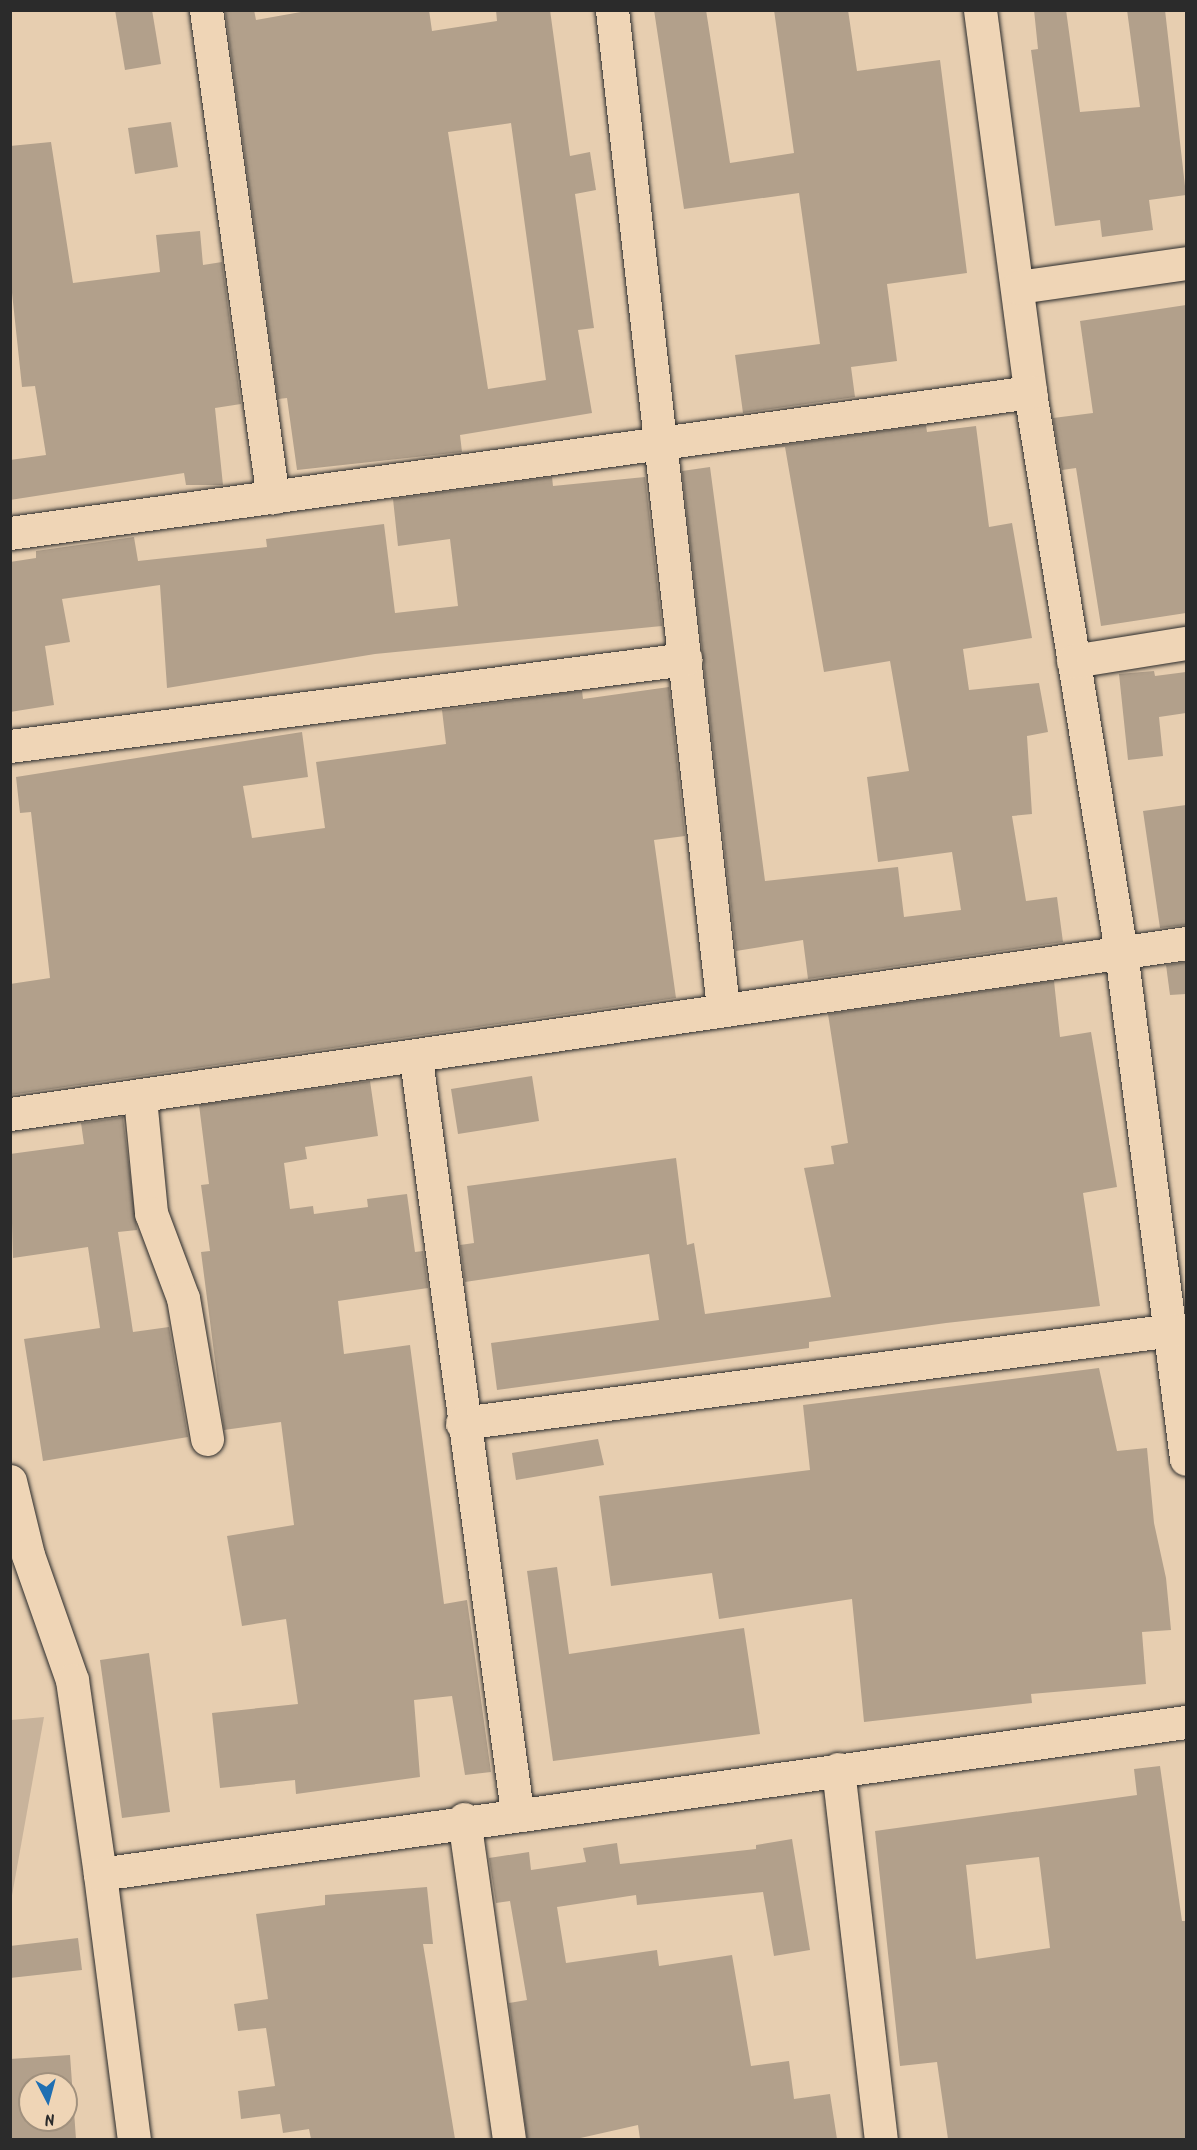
<!DOCTYPE html>
<html>
<head>
<meta charset="utf-8">
<style>
  body { margin:0 }
  #map { position:relative; width:1197px; height:2150px; overflow:hidden; background:#e7ceb0; font-family:Kalam,sans-serif }
  div>[style] { position:absolute }
  [style*='--x'] { left:calc(var(--x)*1px); top:calc(var(--y)*1px); width:calc(var(--w)*1px); rotate:calc(var(--a)*1deg) }
  .green>* { inset:0; background:#c8b39b }
  .building>* { inset:0; background:#b2a08b }
  .roads { filter:drop-shadow(0 0 2px #2b2b2b) drop-shadow(0 0 2px #2b2b2b) }
  .street>* { height:33px; margin:-16.5px; padding:0 16.5px; transform-origin:16.5px; border-radius:16.5px; background:#efd5b6 }
  span { translate:-50% -50%; white-space:nowrap; text-align:center; line-height:1.15; -webkit-text-stroke:6px #efd5b6; paint-order:stroke }
  .frame { position:absolute; inset:0; border:12px solid #2b2b2b; pointer-events:none }
  .north { position:absolute; left:18px; top:2072px; width:60px; height:60px; box-sizing:border-box; background:#efd5b6; border:2px solid #a1917e; border-radius:50%; rotate:174deg; font-size:16px; font-weight:700; line-height:24px; text-align:center; color:#2b2b2b }
  .north::after { content:''; display:block; margin:auto; width:21px; height:27px; background:#1f6fb2; clip-path:polygon(50% 0,100% 100%,50% 72%,0 100%) }
</style>
</head>
<body>
<div id="map">
  <div class="green">
    <i style="clip-path:polygon(44px 1717px,11px 1901px,11px 1720px)"></i>
  </div>
  <div class="building">
    <i style="clip-path:polygon(115px 10px,152px 10px,161px 64px,125px 70px)"></i>
    <i style="clip-path:polygon(evenodd,225px 10px,254px 10px,256px 20px,312px 10px,429px 10px,432px 31px,497px 21px,496px 10px,550px 10px,570px 156px,590px 152px,596px 190px,575px 194px,594px 328px,578px 330px,592px 413px,460px 435px,462px 452px,297px 470px,287px 398px,278px 399px,225px 10px,511px 123px,546px 380px,488px 389px,448px 132px,511px 123px)"></i>
    <i style="clip-path:polygon(654px 10px,706px 10px,730px 163px,794px 153px,774px 10px,848px 10px,857px 71px,940px 60px,967px 273px,887px 284px,897px 361px,851px 367px,855px 397px,743px 413px,735px 355px,820px 344px,799px 193px,684px 209px)"></i>
    <i style="clip-path:polygon(1034px 10px,1066px 10px,1080px 112px,1140px 107px,1127px 10px,1165px 10px,1186px 195px,1149px 200px,1153px 230px,1102px 237px,1100px 220px,1055px 226px,1031px 50px,1038px 49px)"></i>
    <i style="clip-path:polygon(171px 122px,178px 167px,135px 174px,128px 128px)"></i>
    <i style="clip-path:polygon(51px 142px,73px 283px,160px 272px,156px 235px,200px 231px,203px 265px,222px 262px,241px 404px,215px 408px,223px 485px,186px 485px,184px 473px,10px 500px,10px 460px,46px 455px,35px 386px,22px 387px,10px 274px,10px 146px)"></i>
    <i style="clip-path:polygon(1186px 305px,1186px 613px,1101px 626px,1076px 468px,1062px 470px,1053px 418px,1093px 413px,1080px 321px)"></i>
    <i style="clip-path:polygon(926px 425px,927px 432px,976px 426px,989px 527px,1012px 523px,1032px 638px,963px 649px,969px 690px,1039px 683px,1048px 732px,1027px 736px,1032px 814px,1012px 816px,1026px 901px,1057px 897px,1063px 942px,808px 979px,803px 940px,736px 951px,682px 471px,710px 467px,765px 881px,898px 867px,904px 917px,961px 910px,952px 852px,878px 862px,867px 777px,909px 771px,890px 661px,824px 672px,785px 447px,748px 450px)"></i>
    <i style="clip-path:polygon(552px 477px,553px 486px,645px 477px,662px 626px,375px 654px,167px 688px,160px 585px,62px 599px,70px 642px,45px 646px,54px 705px,10px 712px,10px 562px,36px 558px,36px 551px,134px 537px,138px 561px,267px 547px,266px 539px,384px 524px,395px 613px,458px 606px,450px 539px,398px 546px,393px 499px)"></i>
    <i style="clip-path:polygon(1154px 671px,1155px 676px,1186px 672px,1186px 713px,1159px 717px,1163px 756px,1128px 760px,1119px 674px)"></i>
    <i style="clip-path:polygon(669px 687px,685px 836px,654px 840px,676px 998px,10px 1095px,10px 984px,50px 978px,31px 812px,20px 813px,16px 777px,302px 732px,308px 777px,243px 786px,252px 838px,325px 828px,316px 762px,446px 744px,442px 710px,582px 691px,583px 699px)"></i>
    <i style="clip-path:polygon(1186px 805px,1186px 925px,1160px 928px,1143px 811px)"></i>
    <i style="clip-path:polygon(1186px 962px,1186px 994px,1170px 995px,1166px 965px)"></i>
    <i style="clip-path:polygon(1054px 981px,1060px 1037px,1091px 1032px,1117px 1187px,1083px 1193px,1100px 1306px,946px 1323px,809px 1342px,809px 1348px,497px 1390px,491px 1343px,659px 1320px,649px 1254px,465px 1282px,460px 1245px,474px 1243px,467px 1186px,676px 1158px,687px 1245px,694px 1243px,705px 1314px,831px 1297px,804px 1168px,834px 1164px,831px 1146px,848px 1143px,828px 1014px)"></i>
    <i style="clip-path:polygon(532px 1076px,539px 1121px,458px 1134px,451px 1089px)"></i>
    <i style="clip-path:polygon(370px 1081px,378px 1136px,305px 1147px,307px 1159px,284px 1163px,290px 1209px,313px 1206px,314px 1214px,368px 1207px,367px 1199px,407px 1194px,415px 1252px,423px 1251px,428px 1288px,338px 1301px,344px 1354px,410px 1345px,444px 1604px,467px 1600px,491px 1772px,465px 1775px,452px 1696px,414px 1700px,420px 1777px,296px 1794px,295px 1780px,220px 1788px,212px 1713px,298px 1704px,286px 1619px,242px 1626px,227px 1536px,294px 1525px,281px 1422px,224px 1430px,201px 1252px,210px 1251px,201px 1185px,209px 1184px,199px 1105px)"></i>
    <i style="clip-path:polygon(123px 1117px,137px 1230px,118px 1232px,133px 1332px,169px 1327px,188px 1437px,43px 1461px,24px 1339px,100px 1328px,88px 1247px,13px 1258px,10px 1154px,84px 1144px,81px 1123px)"></i>
    <i style="clip-path:polygon(1099px 1368px,1117px 1451px,1147px 1448px,1154px 1523px,1166px 1578px,1171px 1630px,1142px 1632px,1146px 1684px,1031px 1694px,1032px 1703px,864px 1722px,852px 1599px,719px 1619px,712px 1573px,611px 1586px,599px 1496px,810px 1470px,803px 1405px)"></i>
    <i style="clip-path:polygon(598px 1439px,604px 1465px,516px 1480px,512px 1453px)"></i>
    <i style="clip-path:polygon(557px 1567px,569px 1654px,744px 1628px,760px 1734px,553px 1761px,527px 1571px)"></i>
    <i style="clip-path:polygon(149px 1653px,170px 1812px,122px 1818px,100px 1660px)"></i>
    <i style="clip-path:polygon(evenodd,1160px 1766px,1182px 1921px,1186px 1921px,1186px 2139px,948px 2139px,937px 2062px,900px 2066px,875px 1831px,1137px 1795px,1134px 1769px,1160px 1766px,1039px 1857px,1050px 1948px,976px 1959px,966px 1865px,1039px 1857px)"></i>
    <i style="clip-path:polygon(792px 1839px,810px 1950px,774px 1956px,763px 1892px,637px 1905px,636px 1895px,557px 1907px,566px 1963px,657px 1950px,659px 1966px,732px 1955px,751px 2066px,789px 2061px,794px 2099px,830px 2094px,837px 2139px,640px 2139px,638px 2125px,576px 2139px,527px 2139px,509px 2003px,527px 2000px,510px 1901px,496px 1903px,489px 1858px,529px 1852px,531px 1870px,586px 1862px,583px 1848px,617px 1843px,620px 1864px,756px 1849px,756px 1845px)"></i>
    <i style="clip-path:polygon(427px 1887px,433px 1944px,423px 1944px,455px 2139px,311px 2139px,309px 2129px,283px 2133px,280px 2114px,241px 2119px,238px 2091px,275px 2086px,266px 2028px,238px 2031px,234px 2004px,268px 1999px,256px 1914px,325px 1905px,325px 1895px)"></i>
    <i style="clip-path:polygon(78px 1938px,82px 1970px,10px 1978px,10px 1946px)"></i>
    <i style="clip-path:polygon(evenodd,70px 2055px,76px 2139px,10px 2139px,10px 2059px,70px 2055px,30px 2084px,66px 2084px,66px 2120px,30px 2120px,30px 2084px)"></i>
  </div>
  <div class="roads">
    <div class="street">
      <i style="--x:206;--y:10;--w:492;--a:82.2"></i>
      <i style="--x:612;--y:10;--w:1003;--a:83.65"></i>
      <i style="--x:980;--y:10;--w:385;--a:82.5"></i>
      <i style="--x:1030;--y:392;--w:567;--a:80.77"></i>
      <i style="--x:1121;--y:952;--w:511;--a:82.69"></i>
      <i style="--x:1018;--y:287;--w:170;--a:-8.1"></i>
      <i style="--x:10;--y:533;--w:1030;--a:-7.87"></i>
      <i style="--x:1073;--y:661;--w:114;--a:-9.1"></i>
      <i style="--x:10;--y:746;--w:681;--a:-7.34"></i>
      <i style="--x:416;--y:1059;--w:760;--a:82.36"></i>
      <i style="--x:140;--y:1098;--w:116;--a:84.5"></i>
      <i style="--x:151;--y:1213;--w:91;--a:69.4"></i>
      <i style="--x:183;--y:1298;--w:143;--a:80.3"></i>
      <i style="--x:10;--y:1114;--w:1188;--a:-8.27"></i>
      <i style="--x:462;--y:1423;--w:716;--a:-7.46"></i>
      <i style="--x:10;--y:1481;--w:76;--a:76.3"></i>
      <i style="--x:28;--y:1555;--w:133;--a:70.6"></i>
      <i style="--x:72;--y:1680;--w:196;--a:81.8"></i>
      <i style="--x:838;--y:1769;--w:373;--a:83.4"></i>
      <i style="--x:464;--y:1819;--w:324;--a:82"></i>
      <i style="--x:134;--y:2140;--w:268;--a:-97.3"></i>
      <i style="--x:100;--y:1874;--w:1097;--a:-7.97"></i>
    </div>
  </div>
  <div class="frame"></div>
  <div class="north">N</div>
</div>
</body>
</html>
